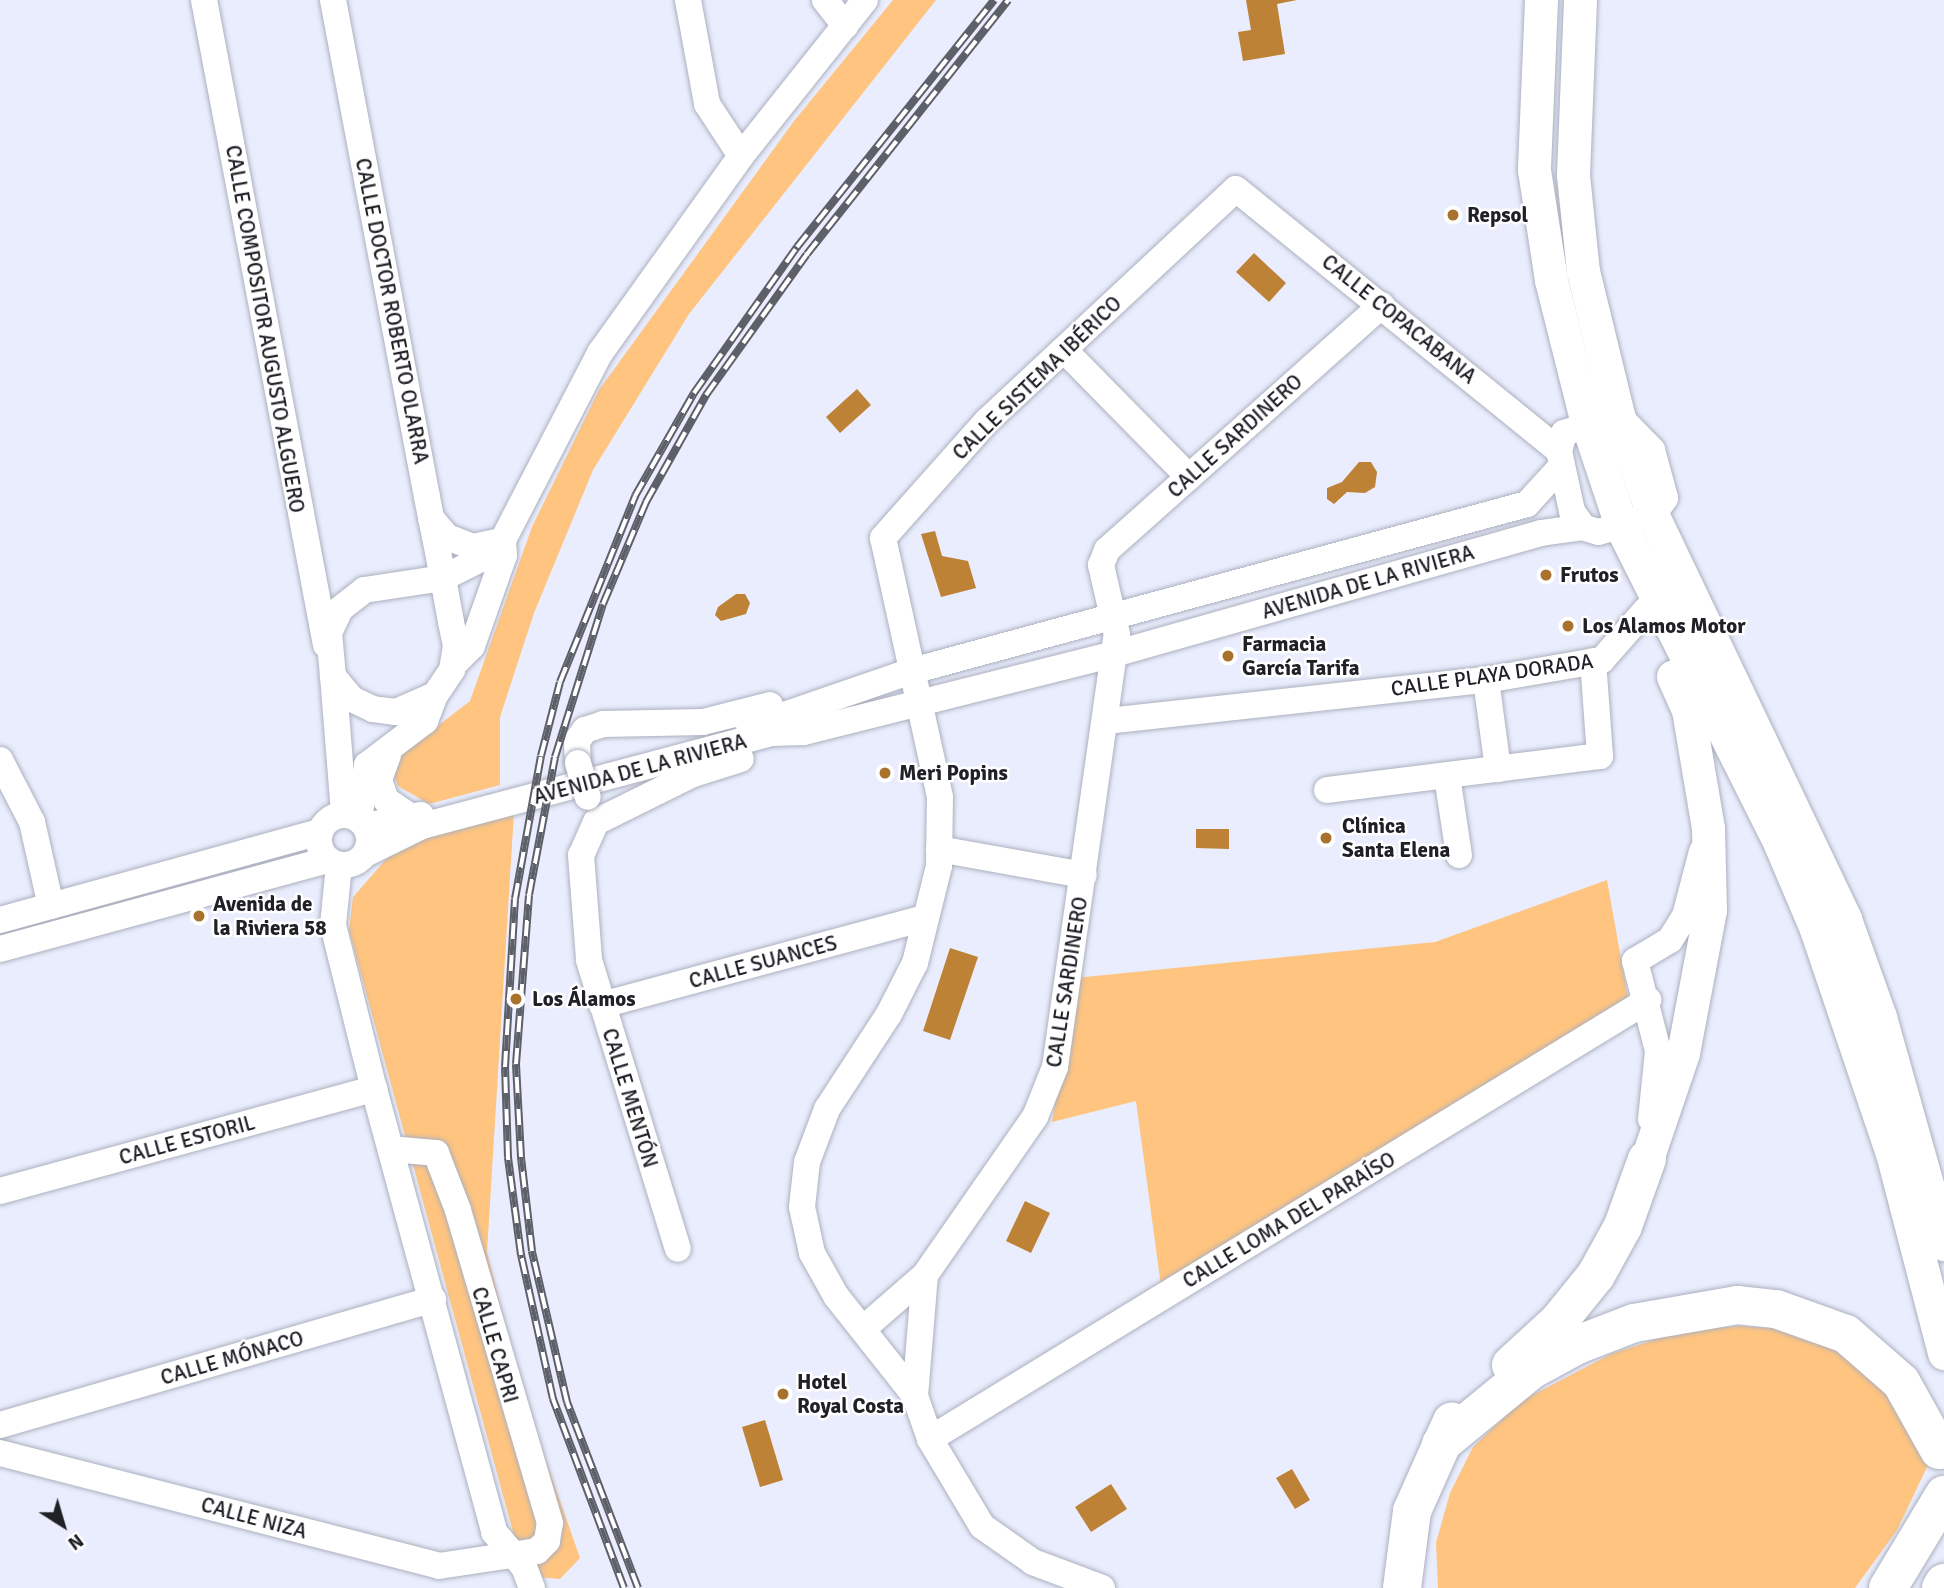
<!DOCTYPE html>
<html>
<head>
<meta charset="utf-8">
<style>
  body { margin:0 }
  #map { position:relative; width:1944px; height:1588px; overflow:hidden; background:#e9edfd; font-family:Signika,sans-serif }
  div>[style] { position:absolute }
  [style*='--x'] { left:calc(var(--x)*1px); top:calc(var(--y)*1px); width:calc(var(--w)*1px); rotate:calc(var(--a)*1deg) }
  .green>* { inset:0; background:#fec480 }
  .water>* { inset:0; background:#be8236 }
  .roads { filter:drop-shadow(0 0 2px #acb0be) drop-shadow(0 0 2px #acb0be) }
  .minor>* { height:26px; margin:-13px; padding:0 13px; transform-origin:13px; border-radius:13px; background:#fff }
  .minor>.ring { margin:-13px; padding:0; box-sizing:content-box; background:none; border:26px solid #fff; border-radius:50% }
  .major>* { height:33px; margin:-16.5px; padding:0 16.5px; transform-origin:16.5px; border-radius:16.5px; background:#fff }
  .highway>* { height:38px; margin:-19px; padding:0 19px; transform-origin:19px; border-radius:19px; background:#fff }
  .rail>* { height:8px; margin-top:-4px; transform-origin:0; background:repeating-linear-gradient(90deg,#fff 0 16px,#5e6069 0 32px); box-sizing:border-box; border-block:2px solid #5e6069 }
  .bridges { filter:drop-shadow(0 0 2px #acb0be) drop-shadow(0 0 2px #acb0be) }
  .minor-bridge>* { height:26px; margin:-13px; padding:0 13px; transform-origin:13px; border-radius:13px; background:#fff }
  .dots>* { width:19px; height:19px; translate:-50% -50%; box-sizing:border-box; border:4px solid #fff; border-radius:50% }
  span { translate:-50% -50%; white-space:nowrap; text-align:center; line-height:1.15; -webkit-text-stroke:5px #fff; paint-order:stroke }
  .poi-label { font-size:21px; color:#202127; font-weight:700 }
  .left { translate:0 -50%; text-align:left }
  .street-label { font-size:21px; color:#202127 }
  .north { position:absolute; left:28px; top:1490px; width:70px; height:70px; -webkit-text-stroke:5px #fff; paint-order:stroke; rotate:143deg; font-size:19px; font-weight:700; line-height:28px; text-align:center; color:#202127 }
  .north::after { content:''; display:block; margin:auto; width:24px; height:32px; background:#202127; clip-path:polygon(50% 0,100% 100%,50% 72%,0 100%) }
</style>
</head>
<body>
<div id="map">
  <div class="green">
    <i style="clip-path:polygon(893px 0,936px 0,689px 314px,593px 470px,534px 613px,500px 717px,500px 785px,429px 804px,398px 786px,394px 775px,400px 755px,470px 701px,532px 527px,599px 390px,794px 121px)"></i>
    <i style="clip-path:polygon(514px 812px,487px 1252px,522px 1392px,580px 1558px,560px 1579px,536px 1577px,515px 1539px,349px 930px,353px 897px,396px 848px)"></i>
    <i style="clip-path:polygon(1607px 880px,1629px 1004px,1161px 1286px,1136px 1101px,1052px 1122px,1075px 978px,1435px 942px)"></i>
    <i style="clip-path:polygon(1738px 1326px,1784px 1329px,1852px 1357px,1883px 1383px,1928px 1465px,1897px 1530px,1855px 1588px,1438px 1588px,1436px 1543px,1450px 1493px,1473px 1447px,1521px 1401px,1611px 1354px,1678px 1332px)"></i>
  </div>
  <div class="water">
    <i style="clip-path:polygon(1246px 0,1297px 0,1277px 4px,1285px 54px,1243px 61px,1238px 32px,1251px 30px)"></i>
    <i style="clip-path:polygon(1254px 253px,1286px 283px,1269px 302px,1236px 272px)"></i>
    <i style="clip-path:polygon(857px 389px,871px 405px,840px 433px,826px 417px)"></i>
    <i style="clip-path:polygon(1359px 462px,1371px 462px,1377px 472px,1375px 487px,1365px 493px,1347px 492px,1334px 504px,1327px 499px,1327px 488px,1342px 482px)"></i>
    <i style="clip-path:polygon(935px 531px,942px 556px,968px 561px,976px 588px,941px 597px,921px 534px)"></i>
    <i style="clip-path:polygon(736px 594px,745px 594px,750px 603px,746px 614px,721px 621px,715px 615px,718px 607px)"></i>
    <i style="clip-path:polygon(1196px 829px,1229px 829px,1229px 849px,1196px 848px)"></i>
    <i style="clip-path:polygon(950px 948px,978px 957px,950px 1040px,923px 1031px)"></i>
    <i style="clip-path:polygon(1025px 1201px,1050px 1213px,1031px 1253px,1006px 1241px)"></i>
    <i style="clip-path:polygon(765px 1420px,783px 1480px,760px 1487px,742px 1427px)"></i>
    <i style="clip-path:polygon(1292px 1469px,1310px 1500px,1295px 1509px,1276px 1478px)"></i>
    <i style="clip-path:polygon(1111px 1484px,1127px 1509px,1091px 1532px,1075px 1507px)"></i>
  </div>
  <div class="roads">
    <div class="minor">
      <i style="--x:204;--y:0;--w:656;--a:79.29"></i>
      <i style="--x:333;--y:0;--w:506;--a:79.29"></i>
      <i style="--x:427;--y:497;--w:21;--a:79"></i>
      <i style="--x:431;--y:518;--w:19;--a:78"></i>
      <i style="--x:435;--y:537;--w:42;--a:79"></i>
      <i style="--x:443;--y:578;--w:45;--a:79.7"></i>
      <i style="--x:451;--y:622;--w:24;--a:78"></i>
      <i style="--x:456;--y:645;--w:25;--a:99"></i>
      <i style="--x:452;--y:670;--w:30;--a:124"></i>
      <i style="--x:435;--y:695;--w:43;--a:156.4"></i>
      <i style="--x:396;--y:712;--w:23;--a:-173"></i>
      <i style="--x:373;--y:709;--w:23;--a:-155"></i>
      <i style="--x:352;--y:699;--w:30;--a:-130"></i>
      <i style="--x:333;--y:676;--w:43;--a:-95.3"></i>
      <i style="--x:329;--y:633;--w:26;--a:-65"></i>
      <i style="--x:340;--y:609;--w:31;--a:-38"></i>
      <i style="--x:364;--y:590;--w:80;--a:-8.6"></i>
      <i style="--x:443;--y:578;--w:47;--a:-26.6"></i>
      <i style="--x:485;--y:557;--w:25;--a:-43"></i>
      <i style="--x:503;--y:540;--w:211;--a:-62.6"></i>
      <i style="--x:600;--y:353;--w:242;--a:-54.4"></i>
      <i style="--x:741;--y:156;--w:199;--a:-51.5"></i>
      <i style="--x:688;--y:0;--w:106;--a:79.6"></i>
      <i style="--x:707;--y:104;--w:62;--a:56.8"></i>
      <i style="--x:825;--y:0;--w:33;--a:52"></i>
      <i style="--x:1064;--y:350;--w:178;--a:45.5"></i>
      <i style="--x:1618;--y:415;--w:49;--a:45.8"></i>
      <i style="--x:1652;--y:450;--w:50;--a:74.8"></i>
      <i style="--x:1665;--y:498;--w:22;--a:124"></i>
      <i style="--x:1653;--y:516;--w:57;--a:163.8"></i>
      <i style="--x:1598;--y:532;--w:16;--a:-162"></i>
      <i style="--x:1583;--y:527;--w:19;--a:-125"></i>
      <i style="--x:1572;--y:511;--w:61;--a:-102.2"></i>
      <i style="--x:1559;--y:451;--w:19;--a:-74"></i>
      <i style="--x:1564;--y:433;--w:57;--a:-18.4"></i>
      <i style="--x:431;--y:518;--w:25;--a:50"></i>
      <i style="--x:447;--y:537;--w:28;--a:21"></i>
      <i style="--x:473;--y:547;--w:29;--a:-12"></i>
      <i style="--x:454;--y:664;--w:25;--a:-45"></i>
      <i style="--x:472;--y:646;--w:96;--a:-70.6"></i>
      <i style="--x:504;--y:555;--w:15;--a:-94"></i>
      <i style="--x:333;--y:676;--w:138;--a:85.4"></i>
      <i style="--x:1486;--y:680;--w:90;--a:82.3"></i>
      <i style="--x:1107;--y:721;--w:381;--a:-6.2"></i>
      <i style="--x:1486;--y:680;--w:118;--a:-9.8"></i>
      <i style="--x:1602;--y:660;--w:67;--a:-48.7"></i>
      <i style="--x:749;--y:727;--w:172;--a:-19"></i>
      <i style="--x:912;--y:671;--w:637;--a:-15.19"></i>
      <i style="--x:1527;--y:504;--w:49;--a:-47.5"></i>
      <i style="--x:388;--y:755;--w:27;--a:110"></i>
      <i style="--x:379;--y:780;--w:21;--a:71"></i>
      <i style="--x:386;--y:800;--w:30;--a:34"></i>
      <i style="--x:0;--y:760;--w:70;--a:62.7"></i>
      <i style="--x:32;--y:822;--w:86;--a:77.3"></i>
      <i style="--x:578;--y:763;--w:22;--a:-93"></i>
      <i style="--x:577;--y:741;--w:14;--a:-54"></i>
      <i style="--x:585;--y:730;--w:19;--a:-18"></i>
      <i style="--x:603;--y:724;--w:100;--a:-1.1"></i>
      <i style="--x:703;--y:722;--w:69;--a:-14.2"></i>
      <i style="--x:1447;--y:776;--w:80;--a:81.4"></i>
      <i style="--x:1327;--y:790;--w:275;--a:-7.1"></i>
      <i style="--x:1600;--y:756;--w:95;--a:-94.2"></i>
      <i class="ring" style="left:319px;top:815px;width:24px;height:24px"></i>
      <i style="--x:359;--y:820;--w:56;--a:-81.7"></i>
      <i style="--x:367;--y:765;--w:73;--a:-37.2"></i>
      <i style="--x:425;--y:721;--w:28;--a:-69"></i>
      <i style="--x:596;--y:822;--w:36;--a:114"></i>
      <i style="--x:581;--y:855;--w:105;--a:85.6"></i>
      <i style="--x:589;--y:960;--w:302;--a:72.9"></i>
      <i style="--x:596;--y:822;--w:108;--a:-26.3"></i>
      <i style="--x:693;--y:774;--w:50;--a:-17.4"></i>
      <i style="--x:365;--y:826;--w:57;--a:-11.1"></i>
      <i style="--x:939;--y:849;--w:147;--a:10.2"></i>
      <i style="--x:365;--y:854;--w:64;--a:-26.2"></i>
      <i style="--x:422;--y:826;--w:362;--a:-14.9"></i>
      <i style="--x:772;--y:733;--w:32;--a:-2"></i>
      <i style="--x:804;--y:732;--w:320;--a:-14.1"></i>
      <i style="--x:1114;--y:654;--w:444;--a:-15.8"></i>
      <i style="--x:1541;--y:533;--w:42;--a:-8.1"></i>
      <i style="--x:339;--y:865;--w:60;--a:95.7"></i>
      <i style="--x:333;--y:925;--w:169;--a:76"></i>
      <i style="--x:374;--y:1089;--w:459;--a:74.8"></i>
      <i style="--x:494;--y:1532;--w:46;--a:49.4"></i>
      <i style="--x:524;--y:1567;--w:22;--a:69"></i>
      <i style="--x:0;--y:920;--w:331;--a:-15.4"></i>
      <i style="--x:0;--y:949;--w:339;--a:-15.2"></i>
      <i style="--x:602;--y:1005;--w:335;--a:-15.1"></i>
      <i style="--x:1651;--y:1119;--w:68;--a:-84.1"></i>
      <i style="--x:1658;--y:1051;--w:93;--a:-104.3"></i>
      <i style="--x:1635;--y:961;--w:41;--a:-31"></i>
      <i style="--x:1670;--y:940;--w:28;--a:-58"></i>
      <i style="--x:1685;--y:916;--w:67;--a:-75.3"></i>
      <i style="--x:0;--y:1191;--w:388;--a:-15.3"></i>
      <i style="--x:863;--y:1329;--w:82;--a:-41.1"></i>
      <i style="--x:925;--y:1275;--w:193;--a:-55.2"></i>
      <i style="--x:1035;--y:1117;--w:54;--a:-68.2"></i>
      <i style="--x:1055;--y:1067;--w:437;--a:-81.9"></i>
      <i style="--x:1117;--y:634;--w:71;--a:-103.1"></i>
      <i style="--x:1101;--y:565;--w:16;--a:-68"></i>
      <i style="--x:1107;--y:550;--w:368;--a:-41.7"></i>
      <i style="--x:915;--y:1396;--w:121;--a:-85.3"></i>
      <i style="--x:0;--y:1425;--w:451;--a:-16.2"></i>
      <i style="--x:930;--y:1439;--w:842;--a:-31.44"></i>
      <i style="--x:0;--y:1453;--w:453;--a:14.4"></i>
      <i style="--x:439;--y:1566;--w:99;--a:-8.7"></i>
      <i style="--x:537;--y:1551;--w:14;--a:-45"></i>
      <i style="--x:547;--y:1541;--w:18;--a:-81"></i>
      <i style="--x:550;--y:1523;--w:326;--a:-106.4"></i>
      <i style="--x:458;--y:1210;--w:61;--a:-111.1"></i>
      <i style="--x:436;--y:1153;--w:45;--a:-174.9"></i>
      <i style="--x:1102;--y:1588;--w:74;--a:-159.4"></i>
      <i style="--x:1033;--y:1562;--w:62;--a:-144.8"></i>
      <i style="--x:982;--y:1526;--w:101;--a:-120.9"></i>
      <i style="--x:930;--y:1439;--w:46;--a:-109.2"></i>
      <i style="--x:915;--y:1396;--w:127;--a:-128.3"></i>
      <i style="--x:836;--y:1296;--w:49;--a:-119.2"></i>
      <i style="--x:812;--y:1253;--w:47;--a:-102.3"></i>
      <i style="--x:802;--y:1207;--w:45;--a:-83.7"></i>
      <i style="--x:807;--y:1162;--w:57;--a:-69.3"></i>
      <i style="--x:827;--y:1109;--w:113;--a:-56.9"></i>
      <i style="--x:889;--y:1014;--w:57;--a:-63"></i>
      <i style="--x:915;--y:963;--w:100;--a:-76.1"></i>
      <i style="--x:939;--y:866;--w:69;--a:-89.2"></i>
      <i style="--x:940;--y:797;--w:265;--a:-102.4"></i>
      <i style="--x:883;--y:538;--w:157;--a:-48.4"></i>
      <i style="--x:987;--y:421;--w:340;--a:-43"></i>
      <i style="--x:1236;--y:189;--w:416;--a:39"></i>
    </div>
    <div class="major">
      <i style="--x:1541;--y:0;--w:170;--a:92.4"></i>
      <i style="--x:1534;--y:170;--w:111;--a:81.2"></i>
      <i style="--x:1551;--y:280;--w:147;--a:75.9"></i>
      <i style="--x:1587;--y:423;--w:111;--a:71.6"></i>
      <i style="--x:1622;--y:528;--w:353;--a:63.4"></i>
      <i style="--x:1780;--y:844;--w:92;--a:67"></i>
      <i style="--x:1816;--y:929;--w:237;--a:71.3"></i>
      <i style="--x:1892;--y:1153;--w:207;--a:75.4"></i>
      <i style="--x:1580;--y:0;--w:175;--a:92.3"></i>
      <i style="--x:1573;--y:175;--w:97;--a:84.1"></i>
      <i style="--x:1583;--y:271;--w:148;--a:76.3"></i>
      <i style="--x:1618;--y:415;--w:107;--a:70.9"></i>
      <i style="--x:1653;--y:516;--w:446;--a:64.5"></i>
      <i style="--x:1845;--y:919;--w:104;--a:70.3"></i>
      <i style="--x:1880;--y:1017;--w:236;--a:74.3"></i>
      <i style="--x:1647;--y:1159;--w:112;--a:-71.2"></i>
      <i style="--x:1683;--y:1053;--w:146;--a:-79.3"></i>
      <i style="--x:1710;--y:910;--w:82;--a:-91.4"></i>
      <i style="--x:1708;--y:828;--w:120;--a:-99.6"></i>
      <i style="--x:1688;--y:710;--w:37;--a:-114"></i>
    </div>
    <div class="highway">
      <i style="--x:1511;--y:1365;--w:64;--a:-42.5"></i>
      <i style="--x:1558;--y:1322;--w:60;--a:-51"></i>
      <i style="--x:1596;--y:1275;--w:56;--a:-61.1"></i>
      <i style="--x:1623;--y:1226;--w:71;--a:-70.3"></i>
      <i style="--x:1441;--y:1444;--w:117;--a:-39.4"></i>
      <i style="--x:1531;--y:1370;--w:52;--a:-28.5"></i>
      <i style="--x:1577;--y:1345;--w:61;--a:-21.1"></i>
      <i style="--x:1634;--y:1323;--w:105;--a:-9.9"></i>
      <i style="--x:1737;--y:1305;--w:39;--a:6"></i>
      <i style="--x:1776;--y:1309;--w:74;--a:19.7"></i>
      <i style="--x:1846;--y:1334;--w:73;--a:41.1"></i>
      <i style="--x:1901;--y:1382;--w:78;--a:60.8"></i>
      <i style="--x:1402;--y:1588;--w:78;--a:-82.6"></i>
      <i style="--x:1412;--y:1511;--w:98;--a:-66"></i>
      <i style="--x:1888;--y:1588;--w:109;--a:-58.9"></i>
      <i style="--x:1941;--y:1588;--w:6;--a:-59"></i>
    </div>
  </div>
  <div class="rail">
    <i style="--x:624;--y:1588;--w:202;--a:-110.6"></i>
    <i style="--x:553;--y:1399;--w:148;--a:-102.5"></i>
    <i style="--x:521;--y:1255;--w:99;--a:-97.6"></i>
    <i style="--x:508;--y:1157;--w:90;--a:-91.9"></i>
    <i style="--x:505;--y:1067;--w:168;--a:-86.6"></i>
    <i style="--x:515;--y:899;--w:145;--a:-79.7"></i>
    <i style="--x:541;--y:756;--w:76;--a:-75.6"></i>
    <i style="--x:560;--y:682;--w:201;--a:-68"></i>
    <i style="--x:635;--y:496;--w:119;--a:-60.2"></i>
    <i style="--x:694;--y:393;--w:179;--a:-54.8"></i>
    <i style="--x:797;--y:247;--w:316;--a:-51.4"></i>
    <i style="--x:638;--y:1588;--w:199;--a:-110.9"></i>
    <i style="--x:567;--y:1402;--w:155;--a:-103.1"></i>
    <i style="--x:532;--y:1251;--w:95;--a:-96.7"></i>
    <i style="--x:521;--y:1157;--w:93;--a:-93.1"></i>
    <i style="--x:516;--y:1064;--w:169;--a:-85.6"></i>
    <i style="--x:529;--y:895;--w:140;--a:-79.3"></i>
    <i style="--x:555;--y:757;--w:160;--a:-72.6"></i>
    <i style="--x:603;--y:604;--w:111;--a:-67.1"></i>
    <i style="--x:646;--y:502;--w:123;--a:-60.7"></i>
    <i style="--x:706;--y:395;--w:173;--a:-54.4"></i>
    <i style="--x:807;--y:254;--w:324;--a:-51.6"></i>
  </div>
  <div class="bridges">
    <div class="minor-bridge">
      <i style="--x:578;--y:763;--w:35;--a:74"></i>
    </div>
  </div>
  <div class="dots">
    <i style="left:1453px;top:215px;background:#a8722c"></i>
    <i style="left:1546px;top:575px;background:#a8722c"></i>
    <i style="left:1568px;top:626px;background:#a8722c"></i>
    <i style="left:1228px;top:656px;background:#a8722c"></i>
    <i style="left:885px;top:773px;background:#a8722c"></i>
    <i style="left:1326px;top:838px;background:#a8722c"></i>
    <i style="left:199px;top:916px;background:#a8722c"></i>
    <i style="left:516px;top:999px;background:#a8722c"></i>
    <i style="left:783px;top:1394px;background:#a8722c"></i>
  </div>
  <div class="poi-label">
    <span class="left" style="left:1467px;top:215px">Repsol</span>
    <span class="left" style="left:1560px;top:575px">Frutos</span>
    <span class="left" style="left:1582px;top:626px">Los Alamos Motor</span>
    <span class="left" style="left:1242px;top:656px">Farmacia<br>García Tarifa</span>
    <span class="left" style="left:899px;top:773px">Meri Popins</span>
    <span class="left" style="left:1342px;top:838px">Clínica<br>Santa Elena</span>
    <span class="left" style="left:213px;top:916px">Avenida de<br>la Riviera 58</span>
    <span class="left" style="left:532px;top:999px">Los Álamos</span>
    <span class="left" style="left:797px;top:1394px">Hotel<br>Royal Costa</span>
  </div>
  <div class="street-label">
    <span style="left:392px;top:311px;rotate:79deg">CALLE DOCTOR ROBERTO OLARRA</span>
    <span style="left:1399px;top:319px;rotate:39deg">CALLE COPACABANA</span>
    <span style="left:265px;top:329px;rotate:80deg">CALLE COMPOSITOR AUGUSTO ALGUERO</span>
    <span style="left:1037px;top:378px;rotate:-44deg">CALLE SISTEMA IBÉRICO</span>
    <span style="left:1235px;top:436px;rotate:-42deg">CALLE SARDINERO</span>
    <span style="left:1368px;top:582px;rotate:-16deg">AVENIDA DE LA RIVIERA</span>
    <span style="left:1492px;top:675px;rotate:-8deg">CALLE PLAYA DORADA</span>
    <span style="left:640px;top:769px;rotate:-15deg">AVENIDA DE LA RIVIERA</span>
    <span style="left:763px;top:962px;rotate:-15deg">CALLE SUANCES</span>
    <span style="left:1067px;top:982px;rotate:-81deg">CALLE SARDINERO</span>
    <span style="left:630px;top:1098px;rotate:73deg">CALLE MENTÓN</span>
    <span style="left:187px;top:1140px;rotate:-15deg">CALLE ESTORIL</span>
    <span style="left:1289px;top:1220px;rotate:-31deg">CALLE LOMA DEL PARAÍSO</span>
    <span style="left:495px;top:1345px;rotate:74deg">CALLE CAPRI</span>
    <span style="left:232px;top:1358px;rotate:-16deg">CALLE MÓNACO</span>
    <span style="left:254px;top:1518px;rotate:15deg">CALLE NIZA</span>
  </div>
  <div class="north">N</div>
</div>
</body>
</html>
